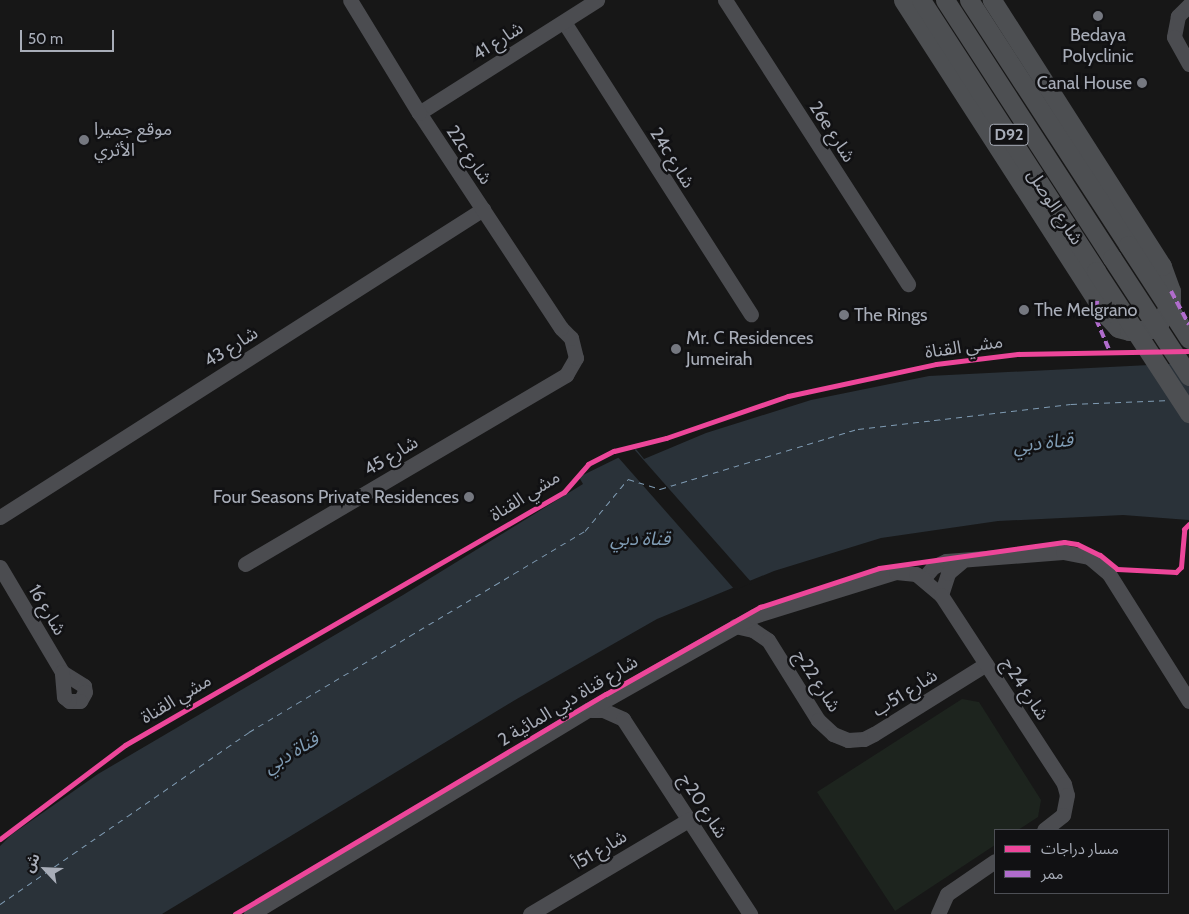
<!DOCTYPE html>
<html>
<head>
<meta charset="utf-8">
<style>
  body { margin:0 }
  #map { position:relative; width:1189px; height:914px; overflow:hidden; background:#171717; font-family:Cabin,"Noto Sans Arabic",sans-serif }
  div>[style] { position:absolute }
  [style*='--x'] { left:calc(var(--x)*1px); top:calc(var(--y)*1px); width:calc(var(--w)*1px); rotate:calc(var(--a)*1deg) }
  .green>* { inset:0; background:#1d241e }
  .water>* { inset:0; background:#2a3239 }
  .pier>* { inset:0; background:#171717 }
  .ferry>* { height:1px; margin-top:-0.5px; transform-origin:0; background:repeating-linear-gradient(90deg,#7f9bb3 0 6px,transparent 0 11px) }
  .minor>* { height:15px; margin:-7.5px; padding:0 7.5px; transform-origin:7.5px; border-radius:7.5px; background:#4b4c50 }
  .major>* { height:19px; margin:-9.5px; padding:0 9.5px; transform-origin:9.5px; border-radius:9.5px; background:#4d4f52 }
  .major-bridge>* { height:19px; margin:-9.5px; padding:0 9.5px; transform-origin:9.5px; border-radius:9.5px; background:#4d4f52 }
  .quiet>* { height:4px; margin-top:-2px; transform-origin:0; background:repeating-linear-gradient(90deg,#b06ccc 0 8px,transparent 0 12px) }
  .cycleway>* { height:5px; margin:-2.5px; padding:0 2.5px; transform-origin:2.5px; border-radius:2.5px; background:#ed469a }
  .dots>* { width:14px; height:14px; translate:-50% -50%; box-sizing:border-box; border:2px solid #111113; border-radius:50% }
  span { translate:-50% -50%; white-space:nowrap; text-align:center; line-height:1.15; -webkit-text-stroke:5px #111113; paint-order:stroke }
  .shield-label span { padding:1px 4px; background:#111113; border:1px solid; border-radius:4px; -webkit-text-stroke-width:0 }
  .shield-label { font-size:16px; color:#a8adb8; font-weight:700 }
  .poi-label { font-size:18px; color:#a8adb8 }
  .right { translate:-100% -50%; text-align:right }
  .left { translate:0 -50%; text-align:left }
  .street-label { font-size:18px; color:#a8adb8 }
  .water-label { font-size:19px; color:#7f9bb3; font-style:italic }
  .legend { position:absolute; left:994px; top:829px; width:175px; height:65px; box-sizing:border-box; background:#111113; border:1px solid #4d4f55; margin:0; padding:6px 9px; list-style:none; font-size:15px; color:#a8adb8 }
  .legend li { display:flex; align-items:center; gap:10px; height:25px }
  .legend b { width:25px; border:1px solid #4d4f55 }
  .north { position:absolute; left:20px; top:844px; width:50px; height:50px; -webkit-text-stroke:4px #111113; paint-order:stroke; rotate:295deg; font-size:14px; font-weight:700; line-height:20px; text-align:center; color:#a8adb8 }
  .north::after { content:''; display:block; margin:auto; width:18px; height:22px; background:#a8adb8; clip-path:polygon(50% 0,100% 100%,50% 72%,0 100%) }
  .scale { position:absolute; left:20px; top:30px; width:94px; height:22px; box-sizing:border-box; border:2px solid #a8adb8; border-top:0; padding-left:6px; font-size:15px; line-height:18px; white-space:nowrap; color:#a8adb8; -webkit-text-stroke:4px #111113; paint-order:stroke }
</style>
</head>
<body>
<div id="map">
  <div class="green">
    <i style="clip-path:polygon(962px 699px,979px 702px,1041px 800px,1038px 817px,1018px 830px,995px 830px,995px 845px,895px 911px,817px 792px)"></i>
  </div>
  <div class="water">
    <i style="clip-path:polygon(1189px 363px,1189px 520px,1123px 515px,998px 521px,881px 538px,774px 571px,657px 619px,515px 700px,162px 914px,0 914px,0 846px,11px 835px,98px 774px,403px 595px,583px 484px,579px 477px,636px 449px,644px 459px,706px 433px,811px 400px,929px 376px)"></i>
  </div>
  <div class="pier">
    <i style="clip-path:polygon(633px 448px,752px 583px,735px 590px,617px 456px)"></i>
  </div>
  <div class="ferry">
    <i style="--x:0;--y:904;--w:303;--a:-34.6"></i>
    <i style="--x:249;--y:732;--w:392;--a:-30.9"></i>
    <i style="--x:585;--y:531;--w:67;--a:-50.4"></i>
    <i style="--x:628;--y:479;--w:34;--a:17"></i>
    <i style="--x:660;--y:489;--w:207;--a:-16.9"></i>
    <i style="--x:858;--y:429;--w:214;--a:-6.7"></i>
    <i style="--x:1071;--y:404;--w:100;--a:-2.3"></i>
  </div>
  <div class="minor">
    <i style="--x:725;--y:0;--w:338;--a:57.2"></i>
    <i style="--x:1189;--y:5;--w:16;--a:135"></i>
    <i style="--x:1178;--y:16;--w:21;--a:101"></i>
    <i style="--x:1174;--y:37;--w:31;--a:61"></i>
    <i style="--x:564;--y:22;--w:347;--a:57.4"></i>
    <i style="--x:419;--y:113;--w:211;--a:-32.4"></i>
    <i style="--x:0;--y:517;--w:573;--a:-32.52"></i>
    <i style="--x:245;--y:564;--w:373;--a:-30.5"></i>
    <i style="--x:566;--y:375;--w:20;--a:-60"></i>
    <i style="--x:576;--y:358;--w:21;--a:-104"></i>
    <i style="--x:571;--y:338;--w:14;--a:-135"></i>
    <i style="--x:561;--y:328;--w:258;--a:-123.4"></i>
    <i style="--x:419;--y:113;--w:132;--a:-121.4"></i>
    <i style="--x:0;--y:567;--w:122;--a:59.4"></i>
    <i style="--x:62;--y:672;--w:26;--a:32"></i>
    <i style="--x:84;--y:686;--w:6;--a:81"></i>
    <i style="--x:85;--y:692;--w:10;--a:119"></i>
    <i style="--x:80;--y:701;--w:11;--a:180"></i>
    <i style="--x:69;--y:701;--w:6;--a:-141"></i>
    <i style="--x:64;--y:697;--w:25;--a:-95"></i>
    <i style="--x:923;--y:579;--w:16;--a:-50"></i>
    <i style="--x:933;--y:567;--w:14;--a:-25"></i>
    <i style="--x:946;--y:561;--w:117;--a:-4.4"></i>
    <i style="--x:1063;--y:552;--w:26;--a:11"></i>
    <i style="--x:1089;--y:557;--w:26;--a:40"></i>
    <i style="--x:1109;--y:574;--w:150;--a:57.8"></i>
    <i style="--x:941;--y:595;--w:23;--a:-72"></i>
    <i style="--x:948;--y:573;--w:17;--a:-40"></i>
    <i style="--x:735;--y:626;--w:18;--a:13"></i>
    <i style="--x:753;--y:630;--w:18;--a:34"></i>
    <i style="--x:768;--y:640;--w:94;--a:58"></i>
    <i style="--x:818;--y:720;--w:21;--a:43"></i>
    <i style="--x:833;--y:734;--w:16;--a:22"></i>
    <i style="--x:848;--y:740;--w:16;--a:-4"></i>
    <i style="--x:864;--y:739;--w:11;--a:-27"></i>
    <i style="--x:874;--y:734;--w:132;--a:-32"></i>
    <i style="--x:588;--y:710;--w:15;--a:0"></i>
    <i style="--x:603;--y:710;--w:22;--a:24"></i>
    <i style="--x:623;--y:719;--w:233;--a:56.9"></i>
    <i style="--x:251;--y:914;--w:394;--a:-31.2"></i>
    <i style="--x:588;--y:710;--w:191;--a:-29.5"></i>
    <i style="--x:754;--y:616;--w:149;--a:-17.2"></i>
    <i style="--x:896;--y:572;--w:20;--a:6"></i>
    <i style="--x:916;--y:574;--w:33;--a:40"></i>
    <i style="--x:941;--y:595;--w:225;--a:56.9"></i>
    <i style="--x:1064;--y:784;--w:11;--a:75"></i>
    <i style="--x:1067;--y:795;--w:20;--a:101"></i>
    <i style="--x:1063;--y:815;--w:24;--a:142"></i>
    <i style="--x:530;--y:914;--w:186;--a:-30.7"></i>
    <i style="--x:938;--y:914;--w:22;--a:-66"></i>
    <i style="--x:947;--y:894;--w:58;--a:-34.5"></i>
  </div>
  <div class="major">
    <i style="--x:903;--y:0;--w:376;--a:57.2"></i>
    <i style="--x:1107;--y:316;--w:16;--a:47"></i>
    <i style="--x:1118;--y:328;--w:11;--a:15"></i>
    <i style="--x:1129;--y:331;--w:22;--a:-5"></i>
    <i style="--x:1151;--y:329;--w:11;--a:-38"></i>
    <i style="--x:1160;--y:322;--w:23;--a:-61"></i>
    <i style="--x:1171;--y:302;--w:11;--a:-90"></i>
    <i style="--x:1171;--y:291;--w:27;--a:-110"></i>
    <i style="--x:1162;--y:266;--w:316;--a:-122.6"></i>
    <i style="--x:921;--y:0;--w:323;--a:57.1"></i>
    <i style="--x:945;--y:0;--w:307;--a:57.1"></i>
    <i style="--x:969;--y:0;--w:292;--a:57"></i>
  </div>
  <div class="major-bridge">
    <i style="--x:1128;--y:245;--w:112;--a:57"></i>
    <i style="--x:1112;--y:258;--w:141;--a:56.9"></i>
    <i style="--x:1096;--y:271;--w:170;--a:56.8"></i>
  </div>
  <div class="quiet">
    <i style="--x:1171;--y:291;--w:38;--a:62"></i>
    <i style="--x:1097;--y:301;--w:18;--a:93"></i>
    <i style="--x:1096;--y:319;--w:36;--a:67"></i>
  </div>
  <div class="cycleway">
    <i style="--x:0;--y:839;--w:156;--a:-36.9"></i>
    <i style="--x:125;--y:745;--w:507;--a:-29.96"></i>
    <i style="--x:564;--y:492;--w:37;--a:-49"></i>
    <i style="--x:588;--y:464;--w:29;--a:-27"></i>
    <i style="--x:614;--y:451;--w:54;--a:-14"></i>
    <i style="--x:666;--y:438;--w:129;--a:-19"></i>
    <i style="--x:788;--y:396;--w:151;--a:-12.2"></i>
    <i style="--x:936;--y:364;--w:83;--a:-7"></i>
    <i style="--x:1018;--y:354;--w:171;--a:-1"></i>
    <i style="--x:235;--y:914;--w:431;--a:-30.7"></i>
    <i style="--x:606;--y:694;--w:177;--a:-29.5"></i>
    <i style="--x:760;--y:607;--w:125;--a:-18.1"></i>
    <i style="--x:879;--y:568;--w:187;--a:-8"></i>
    <i style="--x:1064;--y:542;--w:13;--a:9"></i>
    <i style="--x:1077;--y:544;--w:25;--a:26"></i>
    <i style="--x:1100;--y:555;--w:22;--a:39"></i>
    <i style="--x:1117;--y:569;--w:59;--a:2.9"></i>
    <i style="--x:1176;--y:572;--w:7;--a:-45"></i>
    <i style="--x:1181;--y:567;--w:38;--a:-85"></i>
    <i style="--x:1184;--y:529;--w:7;--a:-45"></i>
  </div>
  <div class="dots">
    <i style="left:1098px;top:16px;background:#757880"></i>
    <i style="left:1142px;top:83px;background:#757880"></i>
    <i style="left:84px;top:140px;background:#757880"></i>
    <i style="left:1024px;top:310px;background:#757880"></i>
    <i style="left:844px;top:315px;background:#757880"></i>
    <i style="left:676px;top:349px;background:#757880"></i>
    <i style="left:469px;top:497px;background:#757880"></i>
  </div>
  <div class="shield-label">
    <span style="left:1009px;top:135px">D92</span>
  </div>
  <div class="poi-label">
    <span style="left:1098px;top:46px">Bedaya<br>Polyclinic</span>
    <span class="right" style="left:1132px;top:83px">Canal House</span>
    <span class="left" style="left:94px;top:140px">موقع جميرا<br>الأثري</span>
    <span class="left" style="left:1034px;top:310px">The Melgrano</span>
    <span class="left" style="left:854px;top:315px">The Rings</span>
    <span class="left" style="left:686px;top:349px">Mr. C Residences<br>Jumeirah</span>
    <span class="right" style="left:459px;top:497px">Four Seasons Private Residences</span>
  </div>
  <div class="street-label">
    <span style="left:498px;top:41px;rotate:-32deg">شارع 41</span>
    <span style="left:832px;top:132px;rotate:57deg">26e شارع</span>
    <span style="left:469px;top:155px;rotate:56deg">22c شارع</span>
    <span style="left:672px;top:158px;rotate:58deg">24c شارع</span>
    <span style="left:1055px;top:207px;rotate:57deg">شارع الوصل</span>
    <span style="left:231px;top:347px;rotate:-32deg">شارع 43</span>
    <span style="left:964px;top:347px;rotate:-8deg">مشي القناة</span>
    <span style="left:391px;top:456px;rotate:-31deg">شارع 45</span>
    <span style="left:525px;top:496px;rotate:-32deg">مشي القناة</span>
    <span style="left:47px;top:610px;rotate:59deg">شارع 16</span>
    <span style="left:817px;top:681px;rotate:57deg">شارع 22ج</span>
    <span style="left:1025px;top:689px;rotate:57deg">شارع 24ج</span>
    <span style="left:905px;top:693px;rotate:-32deg">شارع 51ب</span>
    <span style="left:176px;top:699px;rotate:-31deg">مشي القناة</span>
    <span style="left:568px;top:701px;rotate:-31deg">شارع قناة دبي المائية 2</span>
    <span style="left:703px;top:806px;rotate:57deg">شارع 20ج</span>
    <span style="left:600px;top:850px;rotate:-31deg">شارع 51أ</span>
  </div>
  <div class="water-label">
    <span style="left:1043px;top:443px;rotate:-7deg">قناة دبي</span>
    <span style="left:640px;top:539px">قناة دبي</span>
    <span style="left:291px;top:753px;rotate:-31deg">قناة دبي</span>
  </div>
  <ul class="legend">
  <li><b style="height:6px;background:#ed469a"></b>مسار دراجات</li>
  <li><b style="height:6px;background:#b06ccc"></b>ممر</li>
  </ul>
  <div class="north">ش</div>
  <div class="scale">50 m</div>
</div>
</body>
</html>
